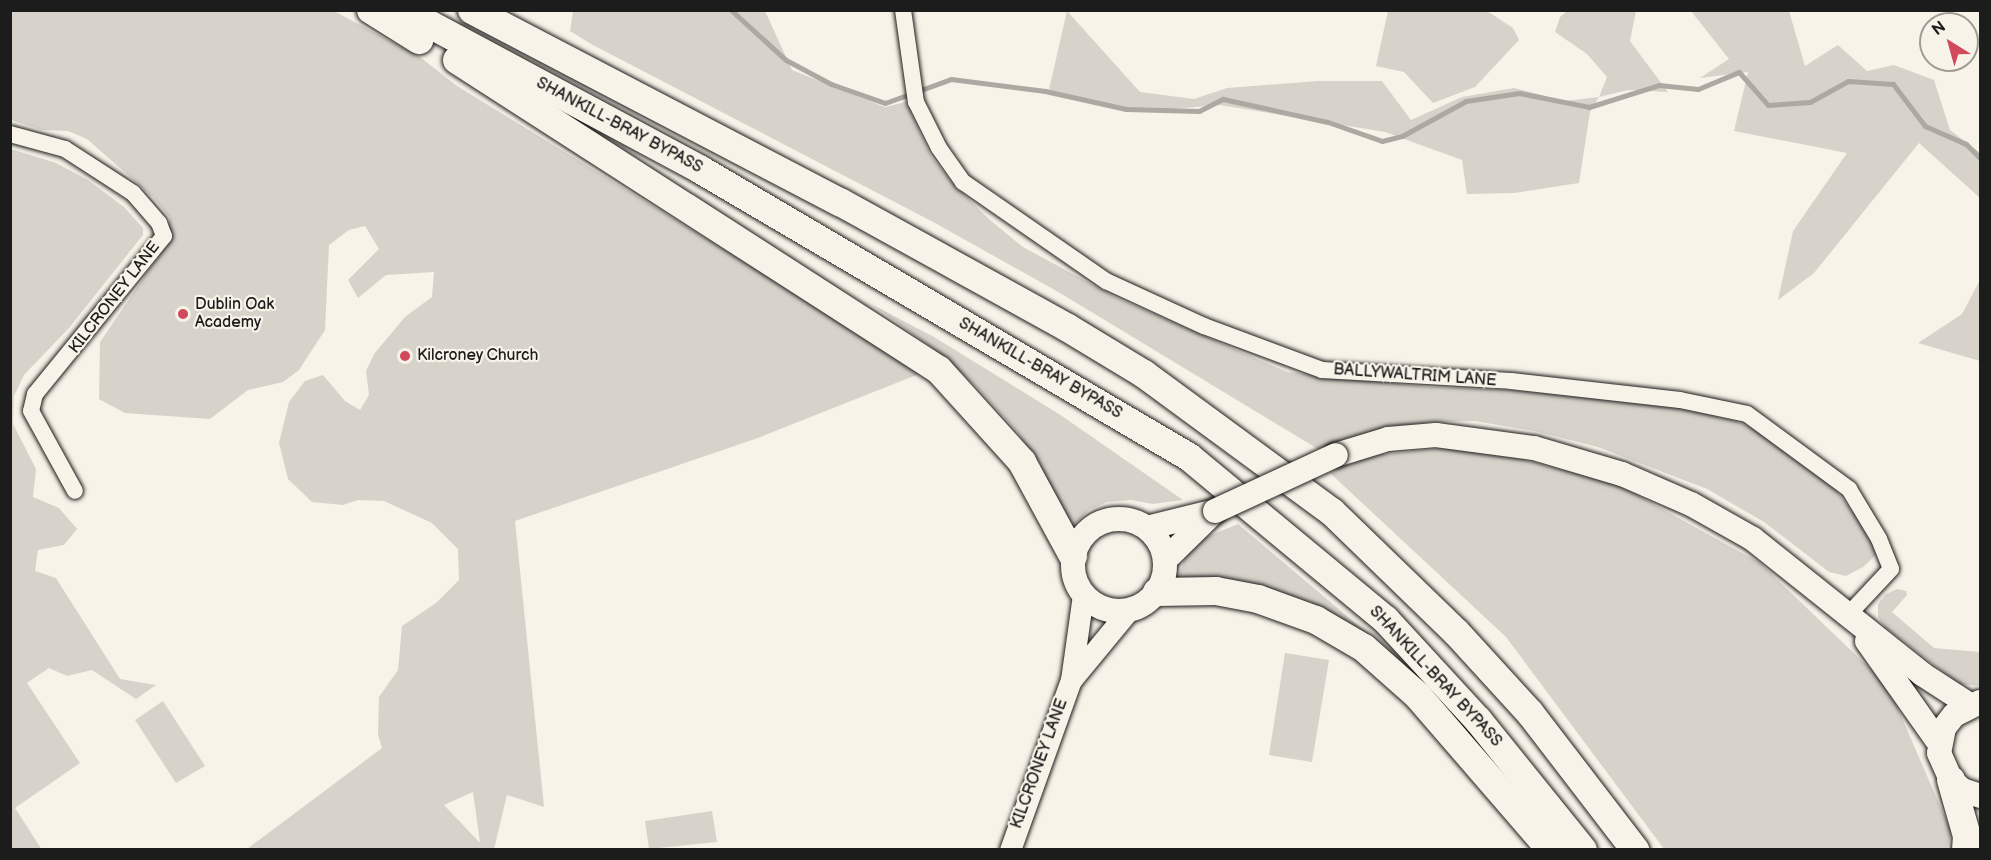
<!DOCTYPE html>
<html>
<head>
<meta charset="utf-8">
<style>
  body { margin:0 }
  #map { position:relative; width:1991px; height:860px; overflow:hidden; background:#f7f3e8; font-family:"Balsamiq Sans",sans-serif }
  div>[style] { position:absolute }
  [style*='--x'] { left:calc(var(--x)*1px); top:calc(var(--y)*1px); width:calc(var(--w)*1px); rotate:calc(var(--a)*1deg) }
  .green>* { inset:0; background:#d7d3cb }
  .stream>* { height:5px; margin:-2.5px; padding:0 2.5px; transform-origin:2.5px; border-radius:2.5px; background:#aca9a2 }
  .roads { filter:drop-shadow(0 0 2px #1c1c1c) drop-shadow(0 0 2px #1c1c1c) }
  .minor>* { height:16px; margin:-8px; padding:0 8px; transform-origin:8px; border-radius:8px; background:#f7f3e8 }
  .tertiary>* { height:21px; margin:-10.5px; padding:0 10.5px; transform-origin:10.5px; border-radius:10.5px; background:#f7f3e8 }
  .secondary>* { height:24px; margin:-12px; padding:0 12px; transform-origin:12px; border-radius:12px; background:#f7f3e8 }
  .secondary>.ring { margin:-12px; padding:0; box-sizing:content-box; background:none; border:24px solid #f7f3e8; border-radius:50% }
  .trunk>* { height:28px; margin:-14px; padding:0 14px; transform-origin:14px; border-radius:14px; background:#f7f3e8 }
  .bridges { filter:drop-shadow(0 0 2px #1c1c1c) drop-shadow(0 0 2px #1c1c1c) }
  .secondary-bridge>* { height:24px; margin:-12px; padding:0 12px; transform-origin:12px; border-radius:12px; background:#f7f3e8 }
  .dots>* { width:16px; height:16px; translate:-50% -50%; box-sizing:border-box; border:3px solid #f7f3e8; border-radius:50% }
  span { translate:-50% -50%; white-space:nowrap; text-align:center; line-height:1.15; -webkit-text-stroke:4.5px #f7f3e8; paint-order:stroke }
  .street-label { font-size:16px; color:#1c1c1c }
  .poi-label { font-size:16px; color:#1c1c1c }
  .left { translate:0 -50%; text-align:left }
  .frame { position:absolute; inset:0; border:12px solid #1c1c1c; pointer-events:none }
  .north { position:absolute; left:1919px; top:12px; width:60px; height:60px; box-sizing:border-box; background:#f7f3e8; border:2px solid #9f9d96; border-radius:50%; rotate:323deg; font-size:16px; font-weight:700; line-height:24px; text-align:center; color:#1c1c1c }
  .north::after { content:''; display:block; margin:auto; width:21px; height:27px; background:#d1495b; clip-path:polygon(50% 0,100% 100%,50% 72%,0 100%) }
</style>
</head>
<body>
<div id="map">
  <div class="green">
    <i style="clip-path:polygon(evenodd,10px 11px,334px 11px,420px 57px,457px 86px,924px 372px,755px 439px,515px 521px,544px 807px,507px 795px,494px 849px,247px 849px,382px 748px,378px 735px,379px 697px,398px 670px,402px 626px,436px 603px,459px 580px,458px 549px,432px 523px,384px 501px,358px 500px,343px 505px,312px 502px,288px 479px,279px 443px,289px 402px,305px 381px,323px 375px,345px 401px,360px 410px,369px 395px,366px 371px,374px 354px,405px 317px,432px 297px,434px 272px,386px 275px,358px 298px,348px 280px,379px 249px,365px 226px,349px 230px,329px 245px,325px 330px,299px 370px,283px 382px,248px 390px,210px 419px,125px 413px,99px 399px,100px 342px,166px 245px,170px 218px,153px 197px,87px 139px,68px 131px,42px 130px,11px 120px,10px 11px,473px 792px,480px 843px,444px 805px,473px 792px)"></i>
    <i style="clip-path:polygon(573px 11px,765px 11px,792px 70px,885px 107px,906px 102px,930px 155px,953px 184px,990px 220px,1023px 247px,1117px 298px,1287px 372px,1427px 387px,1511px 390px,1669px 405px,1735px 421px,1764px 433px,1832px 485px,1865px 528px,1878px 553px,1863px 567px,1846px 576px,1829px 572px,1764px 522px,1707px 489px,1598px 447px,1534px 431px,1475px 421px,1431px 422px,1392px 427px,1318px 449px,1060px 293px,935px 223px,591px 44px,570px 31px)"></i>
    <i style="clip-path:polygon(1067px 11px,1140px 92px,1194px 99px,1227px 88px,1318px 81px,1382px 81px,1411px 120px,1462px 97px,1514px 88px,1565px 101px,1599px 97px,1607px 77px,1587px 54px,1555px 32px,1560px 17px,1567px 11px,1636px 11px,1630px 41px,1668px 92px,1628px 90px,1599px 97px,1590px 112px,1579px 183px,1514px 193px,1467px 194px,1462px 160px,1385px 132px,1220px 105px,1136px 112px,1048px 94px)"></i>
    <i style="clip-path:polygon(1388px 11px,1487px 11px,1513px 28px,1519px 40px,1475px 87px,1433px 103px,1404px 72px,1376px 66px)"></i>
    <i style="clip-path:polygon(1691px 11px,1789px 11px,1805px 66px,1838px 45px,1867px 71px,1894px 65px,1934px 80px,1950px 130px,1980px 153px,1980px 198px,1919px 143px,1814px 273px,1778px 300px,1793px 231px,1847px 153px,1734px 131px,1748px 72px,1700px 78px,1729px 59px)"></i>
    <i style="clip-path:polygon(11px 149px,56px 163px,88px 180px,124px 207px,143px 228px,143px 235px,69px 328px,24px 375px,14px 396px,13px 424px,36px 469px,33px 497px,59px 508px,77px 529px,64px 545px,38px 550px,35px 571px,56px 578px,120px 679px,156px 685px,136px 699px,92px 670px,67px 676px,49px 668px,27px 683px,80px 763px,15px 808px,42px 850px,10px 849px)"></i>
    <i style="clip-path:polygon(1980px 280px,1980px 361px,1918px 343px,1962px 314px)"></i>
    <i style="clip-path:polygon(871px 304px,934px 337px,1059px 414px,1183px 500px,1153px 504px,1131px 500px,1107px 502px,1089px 510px,1069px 529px,1040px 464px,1016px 430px,973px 383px,933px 348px)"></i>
    <i style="clip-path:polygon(1469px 445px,1619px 485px,1760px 563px,1888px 686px,1951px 831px,1947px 849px,1664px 849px,1506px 637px,1330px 473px,1370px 456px)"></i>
    <i style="clip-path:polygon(1238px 524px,1393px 655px,1210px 578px,1178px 579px,1186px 555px,1199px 540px)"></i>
    <i style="clip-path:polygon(1897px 589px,1906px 591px,1907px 595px,1892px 612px,1934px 648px,1980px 652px,1980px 686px,1959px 684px,1885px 627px,1878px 617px,1878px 604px,1886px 594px)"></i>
    <i style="clip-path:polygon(1285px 653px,1329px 660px,1312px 762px,1269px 755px)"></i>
    <i style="clip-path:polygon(163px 701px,205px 766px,176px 783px,135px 720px)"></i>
    <i style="clip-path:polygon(712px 811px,717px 842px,649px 849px,645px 821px)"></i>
  </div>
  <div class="stream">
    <i style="--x:731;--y:10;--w:74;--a:42.3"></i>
    <i style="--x:786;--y:60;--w:51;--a:28.1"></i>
    <i style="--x:831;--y:84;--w:57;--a:19.4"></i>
    <i style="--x:885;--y:103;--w:70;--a:-20"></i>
    <i style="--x:951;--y:79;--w:95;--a:7.3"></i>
    <i style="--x:1045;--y:91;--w:83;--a:12.5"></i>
    <i style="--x:1126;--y:109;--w:73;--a:1.6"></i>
    <i style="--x:1199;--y:111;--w:27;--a:-27"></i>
    <i style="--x:1223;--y:99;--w:107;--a:12.4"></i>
    <i style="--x:1328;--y:122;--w:57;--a:19.4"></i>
    <i style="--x:1382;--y:141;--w:21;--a:-14"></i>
    <i style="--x:1402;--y:136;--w:73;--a:-28.7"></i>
    <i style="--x:1466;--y:101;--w:54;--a:-8.6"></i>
    <i style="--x:1519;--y:93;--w:71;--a:11.3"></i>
    <i style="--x:1589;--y:107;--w:73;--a:-17.4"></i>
    <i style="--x:1659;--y:85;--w:39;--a:6"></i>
    <i style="--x:1698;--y:89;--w:44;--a:-22.5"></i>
    <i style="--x:1739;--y:72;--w:44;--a:48.7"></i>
    <i style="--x:1768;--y:105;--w:42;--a:-4.1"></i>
    <i style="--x:1810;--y:102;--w:43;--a:-28.9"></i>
    <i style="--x:1848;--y:81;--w:45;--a:3.8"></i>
    <i style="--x:1893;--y:84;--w:53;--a:52.7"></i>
    <i style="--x:1925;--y:126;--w:45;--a:23.7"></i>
    <i style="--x:1966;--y:144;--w:20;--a:45"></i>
  </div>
  <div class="roads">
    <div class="minor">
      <i style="--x:903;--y:10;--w:93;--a:82"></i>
      <i style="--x:916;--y:102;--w:51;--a:63.4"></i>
      <i style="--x:939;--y:148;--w:42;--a:54.8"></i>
      <i style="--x:963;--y:182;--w:174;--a:34.7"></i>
      <i style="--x:1106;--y:281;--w:108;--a:24.7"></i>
      <i style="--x:1204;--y:326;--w:126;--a:20.4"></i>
      <i style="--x:1322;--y:370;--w:189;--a:3.3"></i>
      <i style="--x:1511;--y:381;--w:170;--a:6.4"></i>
      <i style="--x:1680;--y:400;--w:68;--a:11.8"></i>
      <i style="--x:1747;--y:414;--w:127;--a:36.3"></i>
      <i style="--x:1849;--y:489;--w:58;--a:59"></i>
      <i style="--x:1879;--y:539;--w:32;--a:68"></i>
      <i style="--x:1891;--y:569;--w:63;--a:133.1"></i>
      <i style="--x:10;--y:134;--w:57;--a:15.3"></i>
      <i style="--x:65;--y:149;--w:81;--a:32.9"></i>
      <i style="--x:133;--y:193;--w:40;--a:49"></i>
      <i style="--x:159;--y:223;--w:14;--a:69"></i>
      <i style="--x:164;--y:236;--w:204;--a:129.2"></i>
      <i style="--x:35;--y:394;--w:17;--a:103"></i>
      <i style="--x:31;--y:411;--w:91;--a:61.2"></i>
    </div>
    <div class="tertiary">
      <i style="--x:1072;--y:679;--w:88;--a:-50.5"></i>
      <i style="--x:1010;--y:850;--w:181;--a:-70.3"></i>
      <i style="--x:1071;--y:680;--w:86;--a:-82"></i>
    </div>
    <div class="secondary">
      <i style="--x:1336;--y:455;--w:54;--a:-17.1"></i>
      <i style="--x:1388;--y:439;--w:48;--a:-4.8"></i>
      <i style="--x:1436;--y:435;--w:99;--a:7.6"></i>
      <i style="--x:1534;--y:448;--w:92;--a:16.5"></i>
      <i style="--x:1622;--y:474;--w:75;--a:23.5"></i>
      <i style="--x:1691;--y:504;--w:71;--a:29.4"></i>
      <i style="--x:1753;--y:539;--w:216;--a:38.6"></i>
      <i style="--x:1922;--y:674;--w:57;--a:32.9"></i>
      <i class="ring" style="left:1073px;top:519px;width:68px;height:68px"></i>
      <i style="--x:1147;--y:528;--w:70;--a:-14"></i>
      <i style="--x:1165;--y:560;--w:70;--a:-44.4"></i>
      <i style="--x:1867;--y:641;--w:125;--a:54.8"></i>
      <i style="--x:1980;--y:702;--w:29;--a:153"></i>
      <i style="--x:1954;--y:715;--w:16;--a:128"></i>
      <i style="--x:1944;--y:728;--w:25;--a:101"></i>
      <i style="--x:1939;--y:753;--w:30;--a:66"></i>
      <i style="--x:1951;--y:780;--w:15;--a:42"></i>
      <i style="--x:1962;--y:790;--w:19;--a:18"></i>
    </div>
    <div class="trunk">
      <i style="--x:371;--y:10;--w:57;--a:32"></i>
      <i style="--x:403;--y:10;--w:338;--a:28.2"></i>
      <i style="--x:701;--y:170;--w:566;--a:30.46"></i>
      <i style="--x:1189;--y:457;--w:256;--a:39.6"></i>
      <i style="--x:1386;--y:620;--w:136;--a:47.4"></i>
      <i style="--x:1478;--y:720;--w:167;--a:51.1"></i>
      <i style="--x:472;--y:10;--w:415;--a:27.6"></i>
      <i style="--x:840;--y:202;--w:260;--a:28.9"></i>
      <i style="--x:1068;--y:328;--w:89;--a:31.2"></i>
      <i style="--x:1144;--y:374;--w:233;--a:36.3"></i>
      <i style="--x:1332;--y:512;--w:173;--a:44.1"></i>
      <i style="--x:1456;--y:632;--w:110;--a:47.6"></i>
      <i style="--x:1530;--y:713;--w:173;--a:52.5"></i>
      <i style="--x:457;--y:60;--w:573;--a:32.75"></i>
      <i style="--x:939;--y:370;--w:124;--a:47.9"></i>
      <i style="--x:1022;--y:462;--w:107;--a:61.5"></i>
      <i style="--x:1157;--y:592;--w:59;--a:-1"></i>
      <i style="--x:1216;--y:591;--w:43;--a:10.8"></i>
      <i style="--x:1258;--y:599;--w:62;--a:19.9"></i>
      <i style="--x:1316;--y:620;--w:56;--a:30.3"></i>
      <i style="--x:1364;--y:648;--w:72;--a:41.6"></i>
      <i style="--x:1418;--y:696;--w:203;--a:49.2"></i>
      <i style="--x:1951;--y:780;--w:58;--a:74.1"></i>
      <i style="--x:1967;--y:836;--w:14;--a:94"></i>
    </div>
  </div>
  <div class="bridges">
    <div class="secondary-bridge">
      <i style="--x:1215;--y:511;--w:133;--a:-24.8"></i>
    </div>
  </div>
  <div class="dots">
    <i style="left:183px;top:314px;background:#d1495b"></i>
    <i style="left:405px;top:356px;background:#d1495b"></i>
  </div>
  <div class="street-label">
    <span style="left:619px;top:126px;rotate:28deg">SHANKILL-BRAY BYPASS</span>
    <span style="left:115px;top:298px;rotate:-52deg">KILCRONEY LANE</span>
    <span style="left:1040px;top:369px;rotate:30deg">SHANKILL-BRAY BYPASS</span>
    <span style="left:1415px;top:376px;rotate:4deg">BALLYWALTRIM LANE</span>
    <span style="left:1435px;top:677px;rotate:47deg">SHANKILL-BRAY BYPASS</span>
    <span style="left:1040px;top:764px;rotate:-70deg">KILCRONEY LANE</span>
  </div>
  <div class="poi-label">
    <span class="left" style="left:195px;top:314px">Dublin Oak<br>Academy</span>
    <span class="left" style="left:417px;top:356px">Kilcroney Church</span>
  </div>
  <div class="frame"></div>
  <div class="north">N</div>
</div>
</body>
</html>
